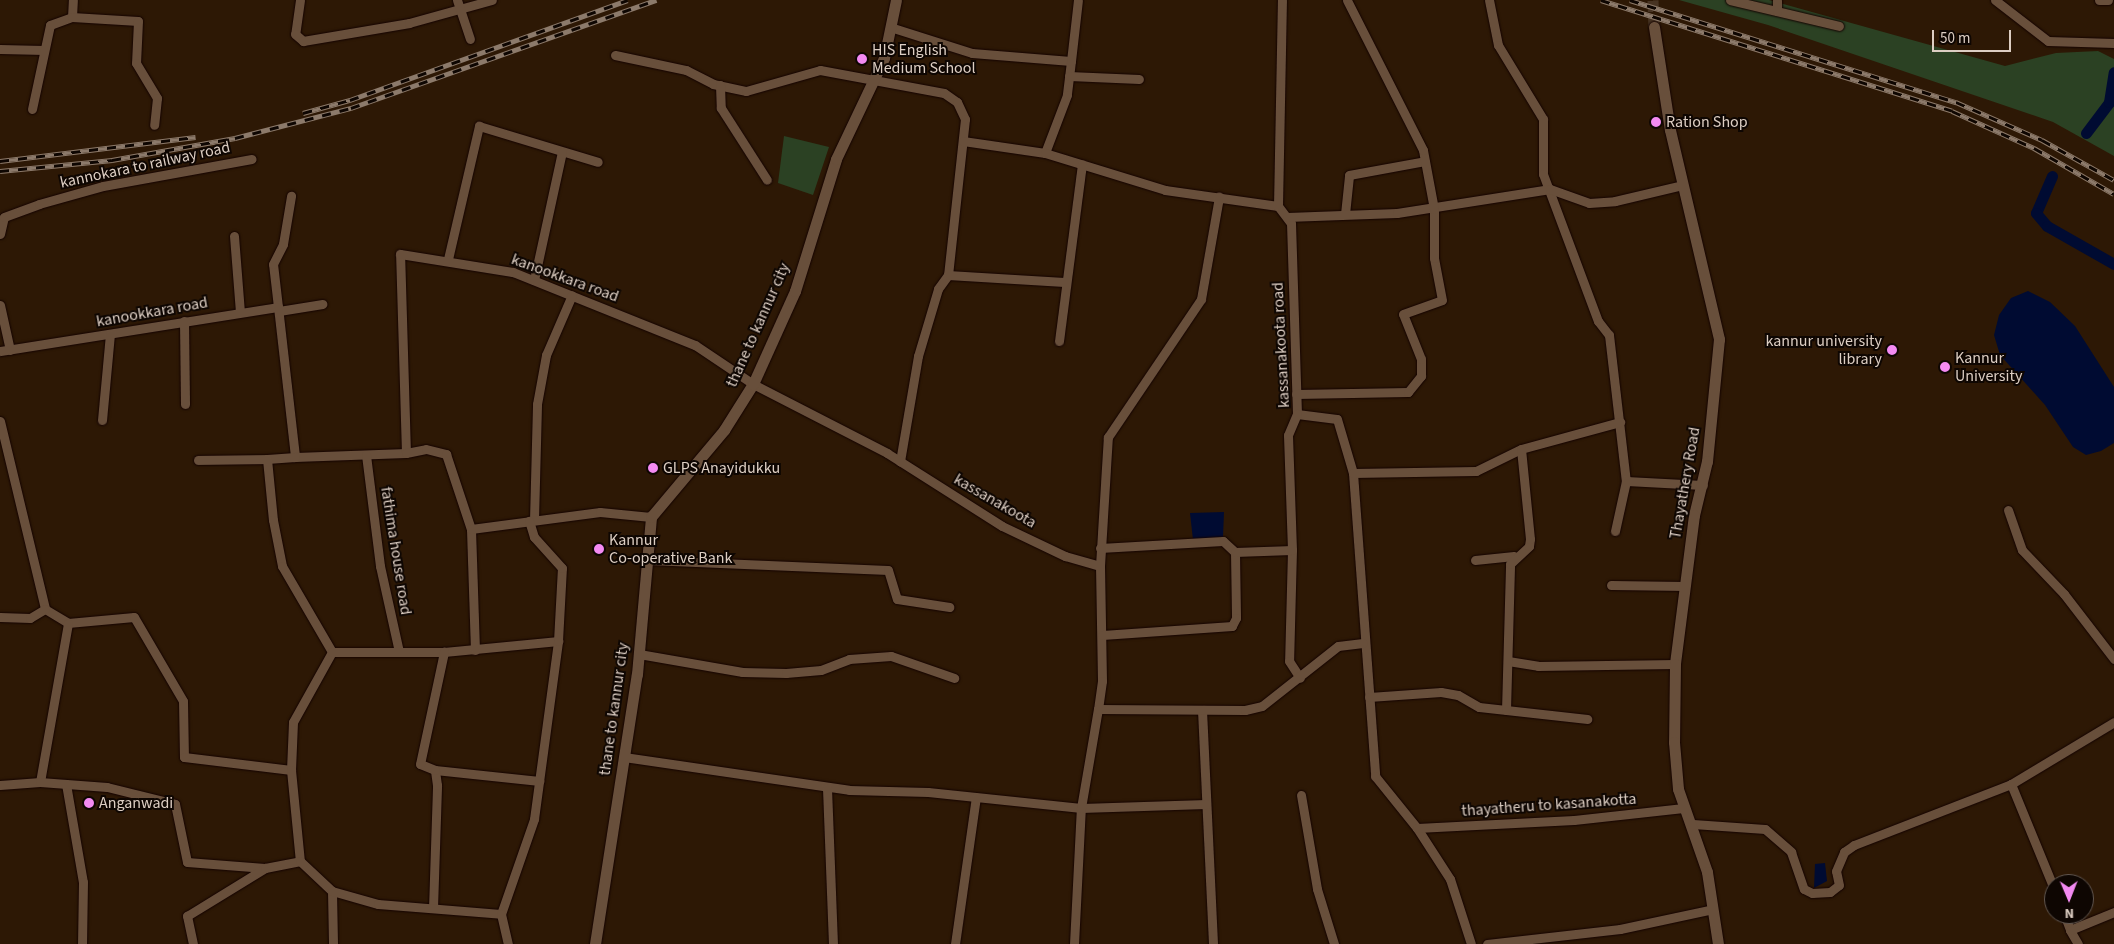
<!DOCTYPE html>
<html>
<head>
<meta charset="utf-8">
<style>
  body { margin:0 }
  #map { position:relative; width:2114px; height:944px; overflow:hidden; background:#2d1805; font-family:"Source Sans 3",sans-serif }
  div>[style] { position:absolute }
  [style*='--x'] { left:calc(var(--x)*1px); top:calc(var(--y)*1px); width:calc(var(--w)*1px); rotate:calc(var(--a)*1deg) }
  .green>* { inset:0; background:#2b4123 }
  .water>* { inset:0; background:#000b32 }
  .canal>* { height:11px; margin:-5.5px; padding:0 5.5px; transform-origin:5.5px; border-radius:5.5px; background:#000b32 }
  .tertiary-tunnel>* { height:11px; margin-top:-5.5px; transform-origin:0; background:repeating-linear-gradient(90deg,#473322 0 11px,transparent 0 16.5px) }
  .roads { filter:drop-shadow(0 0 1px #140300) drop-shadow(0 0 1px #140300) }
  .minor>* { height:9px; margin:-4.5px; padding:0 4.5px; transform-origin:4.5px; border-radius:4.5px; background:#684f3b }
  .tertiary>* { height:11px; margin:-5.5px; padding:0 5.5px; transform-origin:5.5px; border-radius:5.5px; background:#684f3b }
  .rail>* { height:5px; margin-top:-2.5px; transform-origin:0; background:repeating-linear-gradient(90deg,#0e0602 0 9px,#8c7a6b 0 18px); box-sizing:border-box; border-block:1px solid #8c7a6b }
  .dots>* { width:14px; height:14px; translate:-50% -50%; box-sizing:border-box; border:2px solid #0e0602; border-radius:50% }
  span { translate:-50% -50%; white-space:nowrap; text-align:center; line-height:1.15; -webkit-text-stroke:4px #0e0602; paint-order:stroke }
  .poi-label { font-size:16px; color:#ddcec3 }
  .left { translate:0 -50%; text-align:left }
  .right { translate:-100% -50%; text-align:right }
  .street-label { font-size:16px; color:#ddcec3 }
  .north { position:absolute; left:2044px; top:874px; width:50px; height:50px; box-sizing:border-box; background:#0e0602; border:1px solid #61564f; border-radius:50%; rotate:179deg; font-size:14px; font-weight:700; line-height:20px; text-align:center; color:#ddcec3 }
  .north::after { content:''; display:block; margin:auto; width:18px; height:22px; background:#f38af2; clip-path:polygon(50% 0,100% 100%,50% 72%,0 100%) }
  .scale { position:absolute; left:1932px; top:30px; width:79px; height:22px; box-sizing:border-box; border:2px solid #ddcec3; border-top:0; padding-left:6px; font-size:15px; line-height:18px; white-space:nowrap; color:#ddcec3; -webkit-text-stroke:4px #0e0602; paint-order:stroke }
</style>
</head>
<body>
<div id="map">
  <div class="green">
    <i style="clip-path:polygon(1679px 0,1769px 0,2005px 66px,2056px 53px,2098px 51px,2114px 59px,2114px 156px,2053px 122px,1768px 25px)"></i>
    <i style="clip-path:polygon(784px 136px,829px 147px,813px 195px,778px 183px)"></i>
  </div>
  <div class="water">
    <i style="clip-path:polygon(2028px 291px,2050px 302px,2075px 326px,2114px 387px,2114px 443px,2101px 451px,2086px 455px,2073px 447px,2045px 405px,2000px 355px,1994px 335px,1999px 315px,2011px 298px)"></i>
    <i style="clip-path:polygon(1224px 512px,1223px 537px,1193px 540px,1190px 513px)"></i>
    <i style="clip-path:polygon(1825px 863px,1827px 881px,1814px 888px,1815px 864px)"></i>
  </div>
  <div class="canal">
    <i style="--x:2086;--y:133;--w:39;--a:-53"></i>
    <i style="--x:2109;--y:102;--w:30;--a:-81"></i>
    <i style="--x:2052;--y:176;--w:40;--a:113.4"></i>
    <i style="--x:2036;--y:213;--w:17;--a:50"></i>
    <i style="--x:2047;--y:226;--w:77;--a:29.6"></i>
  </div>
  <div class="tertiary-tunnel">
    <i style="--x:1653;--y:0;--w:27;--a:88"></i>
  </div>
  <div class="roads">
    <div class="minor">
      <i style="--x:300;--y:0;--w:34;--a:98"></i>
      <i style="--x:295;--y:34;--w:11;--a:41"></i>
      <i style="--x:303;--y:41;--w:108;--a:-9.6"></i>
      <i style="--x:409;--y:23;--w:86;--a:-15.5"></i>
      <i style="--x:457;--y:0;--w:41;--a:71.6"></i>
      <i style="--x:1489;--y:0;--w:46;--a:78.7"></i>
      <i style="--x:1498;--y:45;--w:87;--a:58.7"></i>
      <i style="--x:1543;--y:119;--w:55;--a:90"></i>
      <i style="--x:1543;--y:174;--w:157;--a:69.5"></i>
      <i style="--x:1598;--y:321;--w:18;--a:52"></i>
      <i style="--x:1609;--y:335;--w:147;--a:83.4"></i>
      <i style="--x:1626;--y:481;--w:77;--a:3"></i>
      <i style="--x:1730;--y:0;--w:112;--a:13.4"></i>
      <i style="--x:1777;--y:0;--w:11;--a:90"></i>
      <i style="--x:1995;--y:0;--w:67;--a:37.7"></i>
      <i style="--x:2048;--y:41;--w:66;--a:1.7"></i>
      <i style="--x:2099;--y:0;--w:9;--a:0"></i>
      <i style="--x:72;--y:17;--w:17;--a:-87"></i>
      <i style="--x:890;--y:27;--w:86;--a:17.6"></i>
      <i style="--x:972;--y:53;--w:99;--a:4.6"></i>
      <i style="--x:1071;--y:61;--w:34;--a:97"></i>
      <i style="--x:1067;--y:95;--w:62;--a:110.8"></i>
      <i style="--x:0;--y:49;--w:44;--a:1.3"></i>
      <i style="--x:615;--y:55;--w:73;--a:11.9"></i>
      <i style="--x:686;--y:70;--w:30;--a:27"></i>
      <i style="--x:713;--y:84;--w:34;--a:12"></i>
      <i style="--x:746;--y:91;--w:77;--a:-15.8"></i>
      <i style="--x:820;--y:70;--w:126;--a:10.5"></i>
      <i style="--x:944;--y:93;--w:16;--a:35"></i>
      <i style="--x:957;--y:102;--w:19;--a:65"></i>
      <i style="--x:965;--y:119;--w:157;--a:96.2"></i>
      <i style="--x:948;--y:275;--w:17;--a:126"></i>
      <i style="--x:938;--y:289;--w:70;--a:106.6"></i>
      <i style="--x:918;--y:356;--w:107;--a:99.7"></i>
      <i style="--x:1071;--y:61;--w:61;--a:-83.5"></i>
      <i style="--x:1069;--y:76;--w:70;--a:2.5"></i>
      <i style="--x:720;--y:85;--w:23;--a:88"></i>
      <i style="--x:721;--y:108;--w:85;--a:57.4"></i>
      <i style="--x:32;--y:109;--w:86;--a:-77.9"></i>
      <i style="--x:50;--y:25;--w:23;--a:-20"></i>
      <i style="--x:72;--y:17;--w:66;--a:3.5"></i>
      <i style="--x:138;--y:21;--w:42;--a:92.7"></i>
      <i style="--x:136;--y:63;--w:41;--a:59"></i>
      <i style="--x:157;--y:98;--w:27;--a:96"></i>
      <i style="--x:963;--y:141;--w:83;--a:8.3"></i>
      <i style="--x:1045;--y:153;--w:126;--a:17.1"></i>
      <i style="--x:1165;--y:190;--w:114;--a:8.1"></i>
      <i style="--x:1278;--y:206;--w:21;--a:53"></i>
      <i style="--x:1291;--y:223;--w:191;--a:88.2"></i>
      <i style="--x:1297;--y:414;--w:40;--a:7.1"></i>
      <i style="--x:1337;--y:419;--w:56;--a:73.5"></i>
      <i style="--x:1353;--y:473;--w:304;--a:85.8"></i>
      <i style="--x:1375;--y:776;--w:67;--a:51.1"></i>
      <i style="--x:1417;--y:828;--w:61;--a:57.1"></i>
      <i style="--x:1450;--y:879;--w:68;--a:72.1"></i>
      <i style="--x:1278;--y:206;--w:206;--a:-88.9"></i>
      <i style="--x:1345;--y:214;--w:39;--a:-84"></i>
      <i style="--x:1349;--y:175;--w:77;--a:-10.4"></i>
      <i style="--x:1287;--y:217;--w:110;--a:-2.1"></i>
      <i style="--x:1397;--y:213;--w:155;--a:-8.9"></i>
      <i style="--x:1550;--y:189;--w:41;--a:19.7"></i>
      <i style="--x:1589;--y:203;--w:26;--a:-4"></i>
      <i style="--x:1615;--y:201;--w:69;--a:-13.4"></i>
      <i style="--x:0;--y:234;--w:17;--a:-77"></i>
      <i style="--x:4;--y:217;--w:37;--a:-20"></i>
      <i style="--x:39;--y:204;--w:66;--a:-15.7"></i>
      <i style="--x:103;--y:186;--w:151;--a:-10.3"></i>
      <i style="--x:234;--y:236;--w:76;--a:85.5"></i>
      <i style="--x:448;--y:259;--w:137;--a:-76.9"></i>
      <i style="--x:479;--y:126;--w:124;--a:16.8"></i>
      <i style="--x:948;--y:275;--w:116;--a:3.5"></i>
      <i style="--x:534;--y:280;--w:131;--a:-77.7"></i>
      <i style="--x:0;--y:305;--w:46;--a:77.5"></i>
      <i style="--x:278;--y:307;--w:43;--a:-96.6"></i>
      <i style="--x:273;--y:264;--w:22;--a:-63"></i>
      <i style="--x:283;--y:244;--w:49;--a:-80.5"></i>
      <i style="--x:279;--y:311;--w:44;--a:-9.2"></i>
      <i style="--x:184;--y:321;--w:83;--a:89.3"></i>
      <i style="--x:1059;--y:341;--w:178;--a:-82.6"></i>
      <i style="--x:0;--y:351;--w:281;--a:-9"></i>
      <i style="--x:278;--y:307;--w:151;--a:83.5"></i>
      <i style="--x:295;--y:457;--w:111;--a:-2.1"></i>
      <i style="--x:406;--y:453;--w:199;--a:-91.7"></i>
      <i style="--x:400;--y:254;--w:114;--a:9.1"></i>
      <i style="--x:513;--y:272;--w:196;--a:21.9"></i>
      <i style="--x:695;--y:345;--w:70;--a:33.9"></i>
      <i style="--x:753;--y:384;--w:151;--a:27.2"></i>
      <i style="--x:887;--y:453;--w:136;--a:32.4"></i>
      <i style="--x:1002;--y:526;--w:70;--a:25.5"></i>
      <i style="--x:1065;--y:556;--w:36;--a:16"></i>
      <i style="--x:1100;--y:566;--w:115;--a:89"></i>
      <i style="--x:1102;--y:681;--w:28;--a:98"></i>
      <i style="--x:1296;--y:394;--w:112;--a:-1"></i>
      <i style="--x:1408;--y:392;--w:21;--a:-51"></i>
      <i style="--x:1421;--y:376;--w:17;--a:-90"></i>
      <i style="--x:1421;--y:359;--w:48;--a:-111.8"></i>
      <i style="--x:1403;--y:314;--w:41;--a:-19.7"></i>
      <i style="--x:1442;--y:300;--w:43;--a:-100.8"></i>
      <i style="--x:1434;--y:258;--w:49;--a:-90"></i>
      <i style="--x:1434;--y:209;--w:60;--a:-100.6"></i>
      <i style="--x:1423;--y:150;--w:168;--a:-116.9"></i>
      <i style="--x:102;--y:420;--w:86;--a:-84.7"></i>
      <i style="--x:0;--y:421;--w:193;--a:76.5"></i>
      <i style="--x:406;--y:453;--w:20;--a:-11"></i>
      <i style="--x:426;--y:449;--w:21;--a:14"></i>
      <i style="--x:446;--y:454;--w:79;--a:71.6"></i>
      <i style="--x:366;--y:455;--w:112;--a:82.8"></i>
      <i style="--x:380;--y:566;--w:88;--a:77.5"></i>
      <i style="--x:295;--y:457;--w:28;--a:176"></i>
      <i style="--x:267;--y:459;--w:61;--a:84.4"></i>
      <i style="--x:273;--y:520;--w:47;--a:78.9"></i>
      <i style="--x:282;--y:566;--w:99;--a:59.8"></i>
      <i style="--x:198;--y:460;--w:69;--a:-0.8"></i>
      <i style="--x:1353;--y:473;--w:123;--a:-0.9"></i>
      <i style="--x:1476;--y:471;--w:50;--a:-26.1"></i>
      <i style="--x:1521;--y:449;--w:103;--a:-15.3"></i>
      <i style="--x:2008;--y:510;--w:42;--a:70.7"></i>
      <i style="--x:2022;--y:550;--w:61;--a:46.3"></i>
      <i style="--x:2064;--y:594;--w:82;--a:52.4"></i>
      <i style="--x:534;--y:520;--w:116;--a:-88.5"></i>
      <i style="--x:537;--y:404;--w:50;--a:-79.6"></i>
      <i style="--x:546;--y:355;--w:65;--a:-66.6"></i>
      <i style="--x:1615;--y:531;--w:51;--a:-77.6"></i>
      <i style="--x:1100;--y:548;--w:123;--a:-3.3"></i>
      <i style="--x:1223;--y:541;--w:16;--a:43"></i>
      <i style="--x:1235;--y:552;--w:66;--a:89.1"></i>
      <i style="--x:1236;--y:618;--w:9;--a:117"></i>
      <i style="--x:1232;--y:626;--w:130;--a:176"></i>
      <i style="--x:1292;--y:550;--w:111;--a:91.5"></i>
      <i style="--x:1289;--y:661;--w:20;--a:57"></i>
      <i style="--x:1235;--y:552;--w:57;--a:-2"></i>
      <i style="--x:1292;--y:550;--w:115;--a:-92"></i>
      <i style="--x:1288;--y:435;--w:23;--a:-67"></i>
      <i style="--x:648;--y:560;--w:240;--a:2.4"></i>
      <i style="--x:888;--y:570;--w:30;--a:73"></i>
      <i style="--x:897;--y:599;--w:53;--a:8.7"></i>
      <i style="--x:1475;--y:560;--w:39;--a:-6"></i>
      <i style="--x:1100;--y:566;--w:129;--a:-86.5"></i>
      <i style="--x:1108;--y:437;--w:166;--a:-56"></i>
      <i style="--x:1201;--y:299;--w:104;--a:-80"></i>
      <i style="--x:1611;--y:585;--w:74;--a:0.8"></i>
      <i style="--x:45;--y:609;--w:27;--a:31"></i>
      <i style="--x:68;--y:623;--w:66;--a:-5.2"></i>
      <i style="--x:134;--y:617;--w:97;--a:59.7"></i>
      <i style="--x:183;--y:701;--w:56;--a:89"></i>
      <i style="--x:184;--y:757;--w:108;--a:6.9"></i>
      <i style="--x:291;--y:770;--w:48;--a:-87.6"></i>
      <i style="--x:293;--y:722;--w:80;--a:-60.9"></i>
      <i style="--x:332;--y:652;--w:112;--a:0"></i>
      <i style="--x:444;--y:652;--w:115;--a:-5.5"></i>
      <i style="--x:0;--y:617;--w:30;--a:2"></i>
      <i style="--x:30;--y:618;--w:17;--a:-31"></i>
      <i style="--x:475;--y:650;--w:121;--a:-91.9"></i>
      <i style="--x:471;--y:529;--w:130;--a:-7.5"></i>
      <i style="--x:600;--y:512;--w:51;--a:5.6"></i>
      <i style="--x:639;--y:654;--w:105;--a:9.9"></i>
      <i style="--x:742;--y:672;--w:44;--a:1.3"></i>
      <i style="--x:786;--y:673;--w:35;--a:-5"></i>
      <i style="--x:821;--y:670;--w:30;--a:-21"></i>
      <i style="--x:849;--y:659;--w:42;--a:-4.1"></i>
      <i style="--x:891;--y:656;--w:67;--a:19.2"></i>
      <i style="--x:1508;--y:661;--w:30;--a:9"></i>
      <i style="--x:1538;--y:666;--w:137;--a:-0.8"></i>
      <i style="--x:1369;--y:697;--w:72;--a:-4"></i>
      <i style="--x:1441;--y:692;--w:17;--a:10"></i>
      <i style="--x:1458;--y:695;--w:24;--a:30"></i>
      <i style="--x:1479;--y:707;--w:109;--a:6.3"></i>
      <i style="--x:1202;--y:710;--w:234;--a:87.3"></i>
      <i style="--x:1506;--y:710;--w:146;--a:-88.4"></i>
      <i style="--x:1510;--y:564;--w:26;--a:-43"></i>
      <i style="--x:1529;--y:546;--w:7;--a:-82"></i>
      <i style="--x:1530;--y:539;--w:90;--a:-95.7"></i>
      <i style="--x:624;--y:757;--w:227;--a:8.3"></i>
      <i style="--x:849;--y:790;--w:79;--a:1.5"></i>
      <i style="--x:928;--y:792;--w:154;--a:6"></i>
      <i style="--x:1081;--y:808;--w:125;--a:-1.8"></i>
      <i style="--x:291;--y:770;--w:91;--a:84.4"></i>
      <i style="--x:435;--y:770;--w:105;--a:6"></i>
      <i style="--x:40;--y:782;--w:161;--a:-80"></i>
      <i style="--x:66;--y:784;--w:99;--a:80.2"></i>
      <i style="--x:83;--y:882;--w:62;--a:90.9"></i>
      <i style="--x:2011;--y:784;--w:113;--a:67.7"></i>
      <i style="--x:0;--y:785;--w:40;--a:-4.3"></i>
      <i style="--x:40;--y:782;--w:67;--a:4.3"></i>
      <i style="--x:107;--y:787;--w:70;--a:14"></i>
      <i style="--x:175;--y:804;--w:59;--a:78.3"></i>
      <i style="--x:187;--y:862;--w:78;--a:4.4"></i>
      <i style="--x:827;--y:788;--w:156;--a:87.8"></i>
      <i style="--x:1301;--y:795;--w:95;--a:80.3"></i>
      <i style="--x:1317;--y:889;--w:58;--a:72.8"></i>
      <i style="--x:1693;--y:824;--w:72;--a:4"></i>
      <i style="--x:1765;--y:829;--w:35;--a:41"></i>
      <i style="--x:1791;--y:852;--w:39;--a:71"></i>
      <i style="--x:1804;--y:889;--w:9;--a:27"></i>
      <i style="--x:1812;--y:893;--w:18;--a:-3"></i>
      <i style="--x:1830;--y:892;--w:11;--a:-38"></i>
      <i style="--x:1839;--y:885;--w:14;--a:-102"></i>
      <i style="--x:1836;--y:871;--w:21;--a:-67"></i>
      <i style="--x:1844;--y:852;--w:12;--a:-35"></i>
      <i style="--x:1854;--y:845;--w:168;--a:-21.2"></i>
      <i style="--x:2011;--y:784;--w:120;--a:-31"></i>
      <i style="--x:1417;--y:828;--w:157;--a:-2.9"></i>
      <i style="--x:1574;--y:820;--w:110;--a:-6.3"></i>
      <i style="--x:332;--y:891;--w:53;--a:88.9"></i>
      <i style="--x:433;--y:908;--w:123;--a:-88.1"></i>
      <i style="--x:437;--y:785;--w:15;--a:-98"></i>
      <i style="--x:435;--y:770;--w:16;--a:-158"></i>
      <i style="--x:420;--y:764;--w:115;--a:-77.9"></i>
      <i style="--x:501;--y:914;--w:101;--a:-70.8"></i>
      <i style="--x:534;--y:819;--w:180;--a:-82.3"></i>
      <i style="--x:558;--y:641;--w:73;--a:-86.9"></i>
      <i style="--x:562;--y:568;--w:42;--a:-132.1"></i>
      <i style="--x:534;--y:537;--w:17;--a:-107"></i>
      <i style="--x:2064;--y:914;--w:17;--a:69"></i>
      <i style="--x:193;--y:944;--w:29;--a:-102"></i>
      <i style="--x:187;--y:916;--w:92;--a:-31.6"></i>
      <i style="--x:265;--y:868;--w:36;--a:-11"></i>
      <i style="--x:300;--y:861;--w:44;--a:43.2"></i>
      <i style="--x:332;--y:891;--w:48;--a:15.8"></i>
      <i style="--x:378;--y:904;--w:123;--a:4.6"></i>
      <i style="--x:501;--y:914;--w:31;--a:77"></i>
      <i style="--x:955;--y:944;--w:148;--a:-81.9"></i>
      <i style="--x:1074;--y:944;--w:136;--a:-87.1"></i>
      <i style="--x:1081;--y:808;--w:100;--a:-80.3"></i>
      <i style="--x:1098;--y:709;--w:147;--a:0.4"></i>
      <i style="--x:1245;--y:710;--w:17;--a:-13"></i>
      <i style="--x:1262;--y:706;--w:97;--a:-38.3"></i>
      <i style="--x:1338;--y:646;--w:25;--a:-7"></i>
      <i style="--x:1487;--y:944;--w:134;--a:-6.4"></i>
      <i style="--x:1620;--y:929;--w:95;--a:-12.1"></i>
      <i style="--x:2078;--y:944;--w:16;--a:-120"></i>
      <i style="--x:2070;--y:930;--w:48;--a:-22.2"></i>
    </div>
    <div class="tertiary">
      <i style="--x:1654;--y:27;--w:104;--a:81.2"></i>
      <i style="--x:1670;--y:130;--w:215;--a:76.8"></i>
      <i style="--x:1719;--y:339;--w:123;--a:95.6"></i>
      <i style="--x:1707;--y:461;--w:56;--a:103.5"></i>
      <i style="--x:1694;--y:515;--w:150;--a:97.3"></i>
      <i style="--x:1675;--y:664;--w:78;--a:90.7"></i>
      <i style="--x:1674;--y:742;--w:47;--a:85.1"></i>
      <i style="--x:1678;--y:789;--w:88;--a:70.7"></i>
      <i style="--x:1707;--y:872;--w:73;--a:81.3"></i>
      <i style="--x:595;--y:944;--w:273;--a:-81.2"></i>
      <i style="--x:637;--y:674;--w:158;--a:-84.9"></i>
      <i style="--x:651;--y:517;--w:114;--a:-50"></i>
      <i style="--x:724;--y:430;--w:54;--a:-57.8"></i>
      <i style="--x:753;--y:384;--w:102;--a:-65.7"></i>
      <i style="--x:795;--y:291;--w:138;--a:-72.7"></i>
      <i style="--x:836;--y:159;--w:112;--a:-64.6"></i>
      <i style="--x:884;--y:58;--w:59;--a:-78.3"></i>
    </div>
  </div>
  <div class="rail">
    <i style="--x:1601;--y:0;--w:368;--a:17.5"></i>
    <i style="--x:1952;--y:111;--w:90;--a:24.3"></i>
    <i style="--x:2034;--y:148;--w:92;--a:29.9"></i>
    <i style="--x:1630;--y:0;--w:342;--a:17.4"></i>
    <i style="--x:1956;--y:102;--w:94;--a:23.8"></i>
    <i style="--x:2042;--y:140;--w:82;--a:29.1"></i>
    <i style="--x:303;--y:113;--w:49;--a:-15.5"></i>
    <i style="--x:350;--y:100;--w:295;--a:-19.8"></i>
    <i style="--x:0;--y:161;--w:197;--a:-7"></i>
    <i style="--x:0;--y:171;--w:113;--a:-5.6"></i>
    <i style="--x:112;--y:160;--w:125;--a:-10.1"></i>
    <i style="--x:235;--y:138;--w:120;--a:-14.5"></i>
    <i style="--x:351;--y:108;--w:324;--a:-19.5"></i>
  </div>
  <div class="dots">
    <i style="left:862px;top:59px;background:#f38af2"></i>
    <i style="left:1656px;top:122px;background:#f38af2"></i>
    <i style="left:1892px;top:350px;background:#f38af2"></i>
    <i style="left:1945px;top:367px;background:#f38af2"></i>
    <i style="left:653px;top:468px;background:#f38af2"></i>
    <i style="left:599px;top:549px;background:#f38af2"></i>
    <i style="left:89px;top:803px;background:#f38af2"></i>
  </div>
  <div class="poi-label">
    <span class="left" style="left:872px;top:59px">HIS English<br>Medium School</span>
    <span class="left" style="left:1666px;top:122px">Ration Shop</span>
    <span class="right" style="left:1882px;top:350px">kannur university<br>library</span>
    <span class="left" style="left:1955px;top:367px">Kannur<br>University</span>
    <span class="left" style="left:663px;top:468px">GLPS Anayidukku</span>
    <span class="left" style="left:609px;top:549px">Kannur<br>Co-operative Bank</span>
    <span class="left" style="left:99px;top:803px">Anganwadi</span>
  </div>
  <div class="street-label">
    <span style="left:145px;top:165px;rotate:-12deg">kannokara to railway road</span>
    <span style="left:565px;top:278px;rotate:20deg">kanookkara road</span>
    <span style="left:152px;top:312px;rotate:-10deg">kanookkara road</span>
    <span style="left:758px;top:325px;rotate:-66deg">thane to kannur city</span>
    <span style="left:1281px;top:345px;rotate:-93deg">kassanakoota road</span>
    <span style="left:1685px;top:483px;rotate:-80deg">Thayathery Road</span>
    <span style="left:995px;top:501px;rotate:30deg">kassanakoota</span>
    <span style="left:396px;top:551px;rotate:81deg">fathima house road</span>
    <span style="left:614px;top:709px;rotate:-82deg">thane to kannur city</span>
    <span style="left:1549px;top:805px;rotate:-4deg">thayatheru to kasanakotta</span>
  </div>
  <div class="north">N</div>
  <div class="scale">50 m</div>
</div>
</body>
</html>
